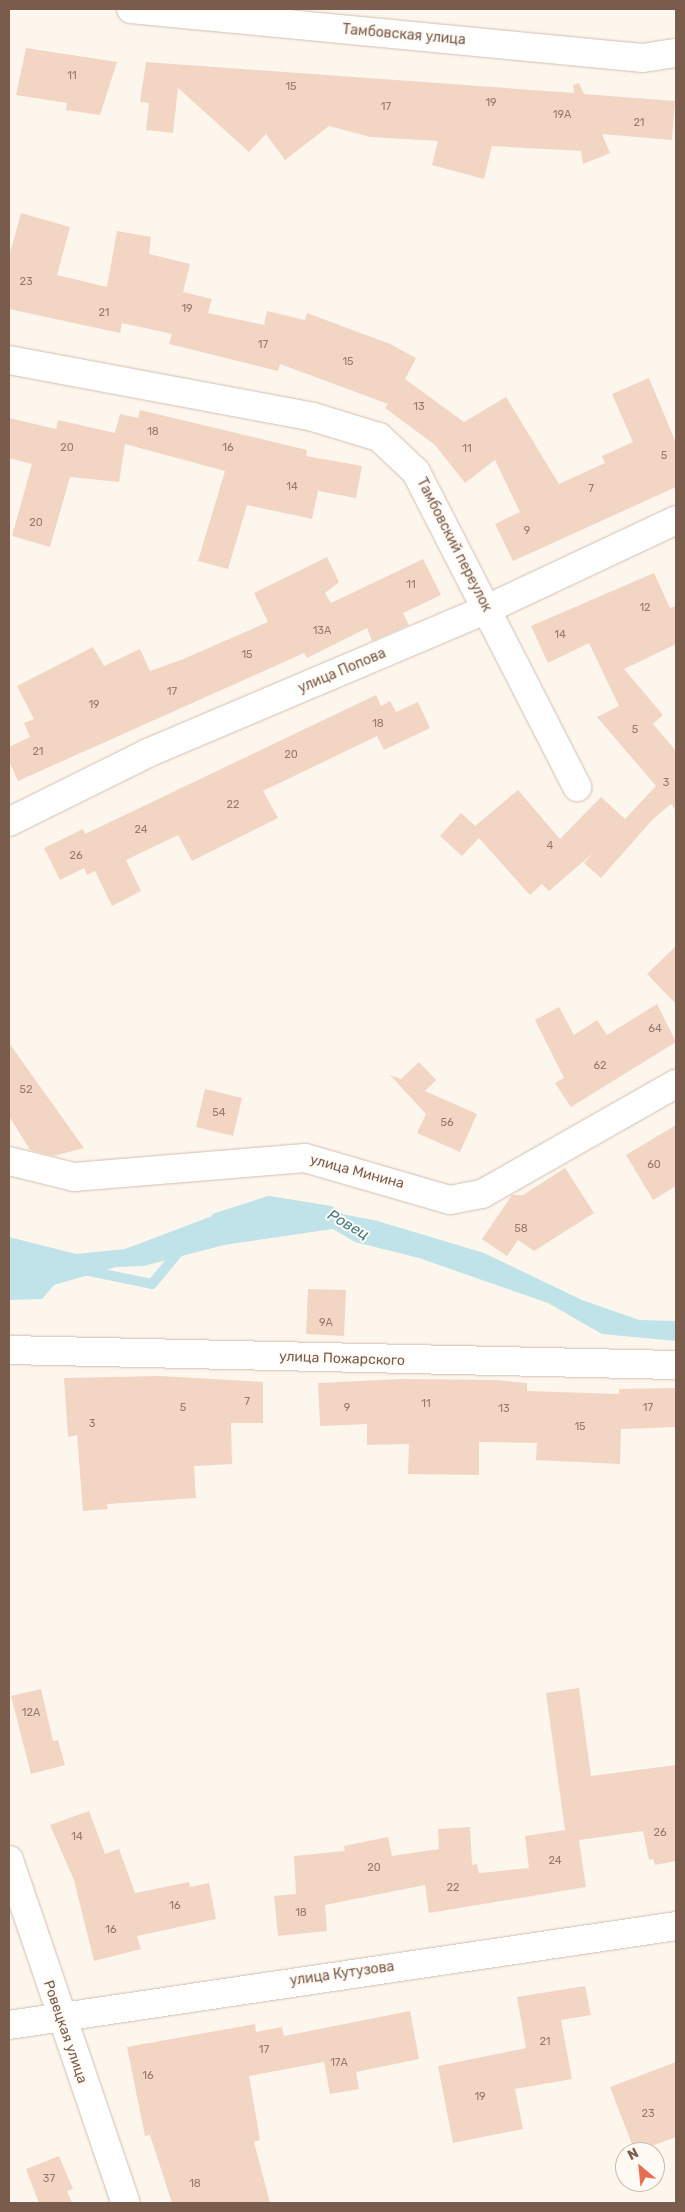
<!DOCTYPE html>
<html>
<head>
<meta charset="utf-8">
<style>
  body { margin:0 }
  #map { position:relative; width:685px; height:2212px; overflow:hidden; background:#fdf6ec; font-family:Rubik,sans-serif }
  div>[style] { position:absolute }
  [style*='--x'] { left:calc(var(--x)*1px); top:calc(var(--y)*1px); width:calc(var(--w)*1px); rotate:calc(var(--a)*1deg) }
  .water>* { inset:0; background:#bfe3e8 }
  .stream>* { height:10px; margin:-5px; padding:0 5px; transform-origin:5px; border-radius:5px; background:#bfe3e8 }
  .building>* { inset:0; background:#f3d5c3 }
  .roads { filter:drop-shadow(0 0 1px #d1beb0) drop-shadow(0 0 1px #d1beb0) }
  .minor>* { height:28px; margin:-14px; padding:0 14px; transform-origin:14px; border-radius:14px; background:#fff }
  span { translate:-50% -50%; white-space:nowrap; text-align:center; line-height:1.15; -webkit-text-stroke:4px #fffaf3; paint-order:stroke }
  .number-label { font-size:11px; color:#987a6a }
  .number-label span { -webkit-text-stroke-width:0 }
  .street-label { font-size:14px; color:#7a5c4d }
  .water-label { font-size:15px; color:#437c86; font-style:italic }
  .frame { position:absolute; inset:0; border:10px solid #7a5c4d; pointer-events:none }
  .north { position:absolute; left:615px; top:2142px; width:50px; height:50px; box-sizing:border-box; background:#fffaf3; border:1px solid #cabbb1; border-radius:50%; rotate:332deg; font-size:14px; font-weight:700; line-height:20px; text-align:center; color:#7a5c4d }
  .north::after { content:''; display:block; margin:auto; width:18px; height:22px; background:#e76f51; clip-path:polygon(50% 0,100% 100%,50% 72%,0 100%) }
</style>
</head>
<body>
<div id="map">
  <div class="water">
    <i style="clip-path:polygon(269px 1201px,374px 1220px,484px 1253px,582px 1300px,639px 1320px,676px 1321px,676px 1341px,602px 1334px,548px 1303px,419px 1258px,355px 1242px,333px 1229px,224px 1245px,144px 1266px,116px 1267px,54px 1285px,42px 1299px,9px 1300px,9px 1237px,76px 1254px,125px 1249px,223px 1212px)"></i>
  </div>
  <div class="stream">
    <i style="--x:216;--y:1218;--w:56;--a:-17.8"></i>
    <i style="--x:269;--y:1201;--w:62;--a:9.3"></i>
    <i style="--x:330;--y:1211;--w:11;--a:34"></i>
    <i style="--x:84;--y:1270;--w:69;--a:11.6"></i>
    <i style="--x:152;--y:1284;--w:45;--a:-50.4"></i>
  </div>
  <div class="building">
    <i style="clip-path:polygon(26px 48px,117px 62px,100px 115px,66px 110px,67px 103px,16px 95px)"></i>
    <i style="clip-path:polygon(146px 62px,574px 93px,573px 85px,579px 83px,584px 94px,675px 101px,672px 140px,602px 134px,610px 153px,583px 164px,581px 151px,492px 146px,484px 179px,432px 165px,438px 141px,370px 137px,329px 126px,285px 160px,266px 134px,249px 152px,178px 88px,173px 133px,146px 130px,149px 103px,140px 102px)"></i>
    <i style="clip-path:polygon(21px 213px,70px 227px,57px 275px,107px 287px,117px 231px,151px 237px,149px 254px,190px 264px,183px 292px,212px 299px,208px 313px,264px 325px,267px 311px,305px 320px,307px 313px,390px 344px,416px 358px,405px 379px,464px 422px,506px 397px,559px 484px,605px 463px,602px 456px,633px 442px,612px 394px,649px 378px,676px 443px,676px 487px,513px 561px,495px 524px,520px 512px,495px 460px,465px 483px,435px 445px,385px 408px,388px 404px,280px 364px,278px 371px,169px 344px,172px 334px,122px 323px,120px 333px,9px 309px,9px 257px)"></i>
    <i style="clip-path:polygon(140px 410px,307px 450px,306px 456px,362px 466px,356px 498px,318px 491px,312px 519px,247px 505px,228px 569px,198px 561px,225px 471px,125px 444px,119px 482px,70px 477px,50px 547px,12px 536px,32px 464px,9px 458px,9px 418px,56px 429px,58px 420px,115px 433px,120px 414px,138px 418px)"></i>
    <i style="clip-path:polygon(327px 557px,339px 582px,325px 593px,331px 603px,423px 559px,441px 595px,403px 613px,409px 625px,372px 641px,367px 628px,307px 658px,304px 653px,18px 781px,9px 761px,9px 747px,30px 737px,24px 723px,34px 719px,17px 686px,93px 647px,104px 666px,140px 649px,150px 671px,181px 660px,268px 622px,254px 593px)"></i>
    <i style="clip-path:polygon(654px 573px,670px 608px,676px 606px,676px 644px,624px 669px,663px 715px,653px 724px,676px 751px,676px 810px,671px 804px,653px 819px,601px 878px,584px 863px,593px 853px,549px 891px,542px 884px,530px 895px,479px 838px,462px 856px,440px 836px,461px 813px,475px 826px,518px 790px,560px 839px,601px 797px,625px 819px,656px 786px,597px 717px,619px 706px,589px 643px,548px 663px,531px 626px)"></i>
    <i style="clip-path:polygon(376px 695px,381px 706px,390px 701px,396px 712px,418px 702px,430px 728px,384px 750px,377px 736px,263px 791px,278px 818px,192px 861px,178px 835px,126px 860px,141px 891px,112px 906px,95px 871px,87px 875px,84px 868px,60px 880px,44px 848px,83px 829px,85px 834px)"></i>
    <i style="clip-path:polygon(676px 946px,676px 1004px,647px 974px)"></i>
    <i style="clip-path:polygon(657px 1004px,676px 1042px,571px 1107px,555px 1083px,564px 1078px,535px 1020px,559px 1007px,574px 1035px,597px 1020px,607px 1035px)"></i>
    <i style="clip-path:polygon(9px 1043px,84px 1148px,54px 1156px,30px 1150px,9px 1116px)"></i>
    <i style="clip-path:polygon(419px 1062px,436px 1080px,425px 1091px,477px 1114px,460px 1152px,417px 1133px,426px 1114px,390px 1075px,401px 1079px)"></i>
    <i style="clip-path:polygon(205px 1089px,242px 1098px,233px 1136px,196px 1127px)"></i>
    <i style="clip-path:polygon(676px 1125px,676px 1186px,653px 1200px,626px 1155px)"></i>
    <i style="clip-path:polygon(565px 1168px,594px 1213px,534px 1251px,518px 1240px,507px 1256px,482px 1239px,512px 1195px,523px 1195px)"></i>
    <i style="clip-path:polygon(308px 1289px,346px 1290px,344px 1336px,306px 1334px)"></i>
    <i style="clip-path:polygon(160px 1376px,263px 1382px,263px 1423px,231px 1423px,232px 1464px,194px 1466px,196px 1498px,107px 1504px,108px 1509px,83px 1511px,77px 1435px,68px 1437px,64px 1378px)"></i>
    <i style="clip-path:polygon(402px 1379px,496px 1380px,527px 1383px,527px 1391px,619px 1394px,619px 1389px,676px 1388px,676px 1427px,621px 1429px,620px 1464px,536px 1460px,537px 1443px,479px 1442px,479px 1475px,408px 1474px,409px 1444px,367px 1445px,367px 1424px,320px 1426px,318px 1383px)"></i>
    <i style="clip-path:polygon(579px 1688px,591px 1776px,676px 1765px,676px 1861px,655px 1865px,653px 1859px,649px 1860px,643px 1831px,579px 1840px,586px 1887px,429px 1913px,425px 1885px,325px 1905px,327px 1931px,278px 1936px,274px 1896px,296px 1894px,294px 1856px,345px 1851px,344px 1846px,388px 1837px,392px 1856px,439px 1849px,438px 1829px,470px 1827px,472px 1865px,477px 1864px,479px 1873px,529px 1868px,525px 1836px,565px 1830px,546px 1693px)"></i>
    <i style="clip-path:polygon(41px 1689px,53px 1741px,58px 1740px,65px 1765px,31px 1774px,11px 1696px)"></i>
    <i style="clip-path:polygon(89px 1811px,105px 1854px,119px 1849px,135px 1893px,189px 1882px,190px 1887px,209px 1883px,216px 1919px,137px 1936px,141px 1949px,94px 1961px,74px 1880px,50px 1825px)"></i>
    <i style="clip-path:polygon(585px 1986px,591px 2015px,561px 2020px,572px 2079px,515px 2089px,523px 2129px,453px 2143px,438px 2066px,526px 2048px,517px 1997px)"></i>
    <i style="clip-path:polygon(410px 2011px,419px 2059px,356px 2072px,359px 2089px,330px 2094px,324px 2062px,249px 2076px,260px 2140px,254px 2142px,270px 2203px,172px 2203px,150px 2135px,145px 2136px,127px 2047px,255px 2024px,256px 2032px,282px 2027px,284px 2036px)"></i>
    <i style="clip-path:polygon(676px 2062px,676px 2137px,635px 2152px,610px 2087px)"></i>
    <i style="clip-path:polygon(59px 2156px,73px 2189px,67px 2191px,72px 2203px,39px 2203px,26px 2169px)"></i>
  </div>
  <div class="roads">
    <div class="minor">
      <i style="--x:131;--y:9;--w:514;--a:5.47"></i>
      <i style="--x:643;--y:58;--w:33;--a:-9"></i>
      <i style="--x:9;--y:360;--w:309;--a:10.6"></i>
      <i style="--x:313;--y:417;--w:69;--a:16.9"></i>
      <i style="--x:379;--y:437;--w:51;--a:43.4"></i>
      <i style="--x:416;--y:472;--w:354;--a:62.9"></i>
      <i style="--x:9;--y:822;--w:155;--a:-26.4"></i>
      <i style="--x:148;--y:753;--w:368;--a:-23"></i>
      <i style="--x:487;--y:609;--w:209;--a:-25.2"></i>
      <i style="--x:9;--y:1161;--w:67;--a:13.8"></i>
      <i style="--x:74;--y:1177;--w:232;--a:-4.7"></i>
      <i style="--x:305;--y:1158;--w:151;--a:16.2"></i>
      <i style="--x:450;--y:1200;--w:33;--a:-11"></i>
      <i style="--x:482;--y:1194;--w:223;--a:-29.6"></i>
      <i style="--x:9;--y:1350;--w:667;--a:1.29"></i>
      <i style="--x:9;--y:1860;--w:362;--a:71.2"></i>
      <i style="--x:9;--y:2025;--w:674;--a:-8.44"></i>
    </div>
  </div>
  <div class="number-label">
    <span style="left:72px;top:76px">11</span>
    <span style="left:291px;top:87px">15</span>
    <span style="left:491px;top:103px">19</span>
    <span style="left:386px;top:107px">17</span>
    <span style="left:562px;top:115px">19А</span>
    <span style="left:639px;top:123px">21</span>
    <span style="left:26px;top:282px">23</span>
    <span style="left:187px;top:309px">19</span>
    <span style="left:104px;top:313px">21</span>
    <span style="left:263px;top:345px">17</span>
    <span style="left:348px;top:362px">15</span>
    <span style="left:419px;top:407px">13</span>
    <span style="left:153px;top:432px">18</span>
    <span style="left:67px;top:448px">20</span>
    <span style="left:228px;top:448px">16</span>
    <span style="left:467px;top:449px">11</span>
    <span style="left:664px;top:456px">5</span>
    <span style="left:292px;top:487px">14</span>
    <span style="left:591px;top:489px">7</span>
    <span style="left:36px;top:523px">20</span>
    <span style="left:527px;top:531px">9</span>
    <span style="left:411px;top:585px">11</span>
    <span style="left:645px;top:608px">12</span>
    <span style="left:322px;top:631px">13А</span>
    <span style="left:560px;top:635px">14</span>
    <span style="left:247px;top:655px">15</span>
    <span style="left:172px;top:692px">17</span>
    <span style="left:94px;top:705px">19</span>
    <span style="left:378px;top:724px">18</span>
    <span style="left:635px;top:730px">5</span>
    <span style="left:38px;top:752px">21</span>
    <span style="left:291px;top:755px">20</span>
    <span style="left:666px;top:783px">3</span>
    <span style="left:233px;top:805px">22</span>
    <span style="left:141px;top:830px">24</span>
    <span style="left:550px;top:846px">4</span>
    <span style="left:76px;top:856px">26</span>
    <span style="left:655px;top:1029px">64</span>
    <span style="left:600px;top:1066px">62</span>
    <span style="left:26px;top:1090px">52</span>
    <span style="left:219px;top:1113px">54</span>
    <span style="left:447px;top:1123px">56</span>
    <span style="left:654px;top:1165px">60</span>
    <span style="left:521px;top:1229px">58</span>
    <span style="left:326px;top:1323px">9А</span>
    <span style="left:247px;top:1402px">7</span>
    <span style="left:426px;top:1404px">11</span>
    <span style="left:183px;top:1408px">5</span>
    <span style="left:347px;top:1408px">9</span>
    <span style="left:648px;top:1408px">17</span>
    <span style="left:504px;top:1409px">13</span>
    <span style="left:92px;top:1424px">3</span>
    <span style="left:580px;top:1427px">15</span>
    <span style="left:31px;top:1713px">12А</span>
    <span style="left:660px;top:1833px">26</span>
    <span style="left:77px;top:1837px">14</span>
    <span style="left:555px;top:1861px">24</span>
    <span style="left:374px;top:1868px">20</span>
    <span style="left:453px;top:1888px">22</span>
    <span style="left:175px;top:1906px">16</span>
    <span style="left:301px;top:1913px">18</span>
    <span style="left:111px;top:1930px">16</span>
    <span style="left:545px;top:2042px">21</span>
    <span style="left:264px;top:2050px">17</span>
    <span style="left:339px;top:2063px">17А</span>
    <span style="left:148px;top:2076px">16</span>
    <span style="left:480px;top:2097px">19</span>
    <span style="left:648px;top:2114px">23</span>
    <span style="left:49px;top:2179px">37</span>
    <span style="left:195px;top:2184px">18</span>
  </div>
  <div class="street-label">
    <span style="left:404px;top:35px;rotate:5deg">Тамбовская улица</span>
    <span style="left:454px;top:545px;rotate:63deg">Тамбовский переулок</span>
    <span style="left:342px;top:671px;rotate:-23deg">улица Попова</span>
    <span style="left:357px;top:1172px;rotate:15deg">улица Минина</span>
    <span style="left:342px;top:1359px;rotate:2deg">улица Пожарского</span>
    <span style="left:342px;top:1974px;rotate:-8deg">улица Кутузова</span>
    <span style="left:65px;top:2032px;rotate:71deg">Ровецкая улица</span>
  </div>
  <div class="water-label">
    <span style="left:348px;top:1225px;rotate:30deg">Ровец</span>
  </div>
  <div class="frame"></div>
  <div class="north">N</div>
</div>
</body>
</html>
